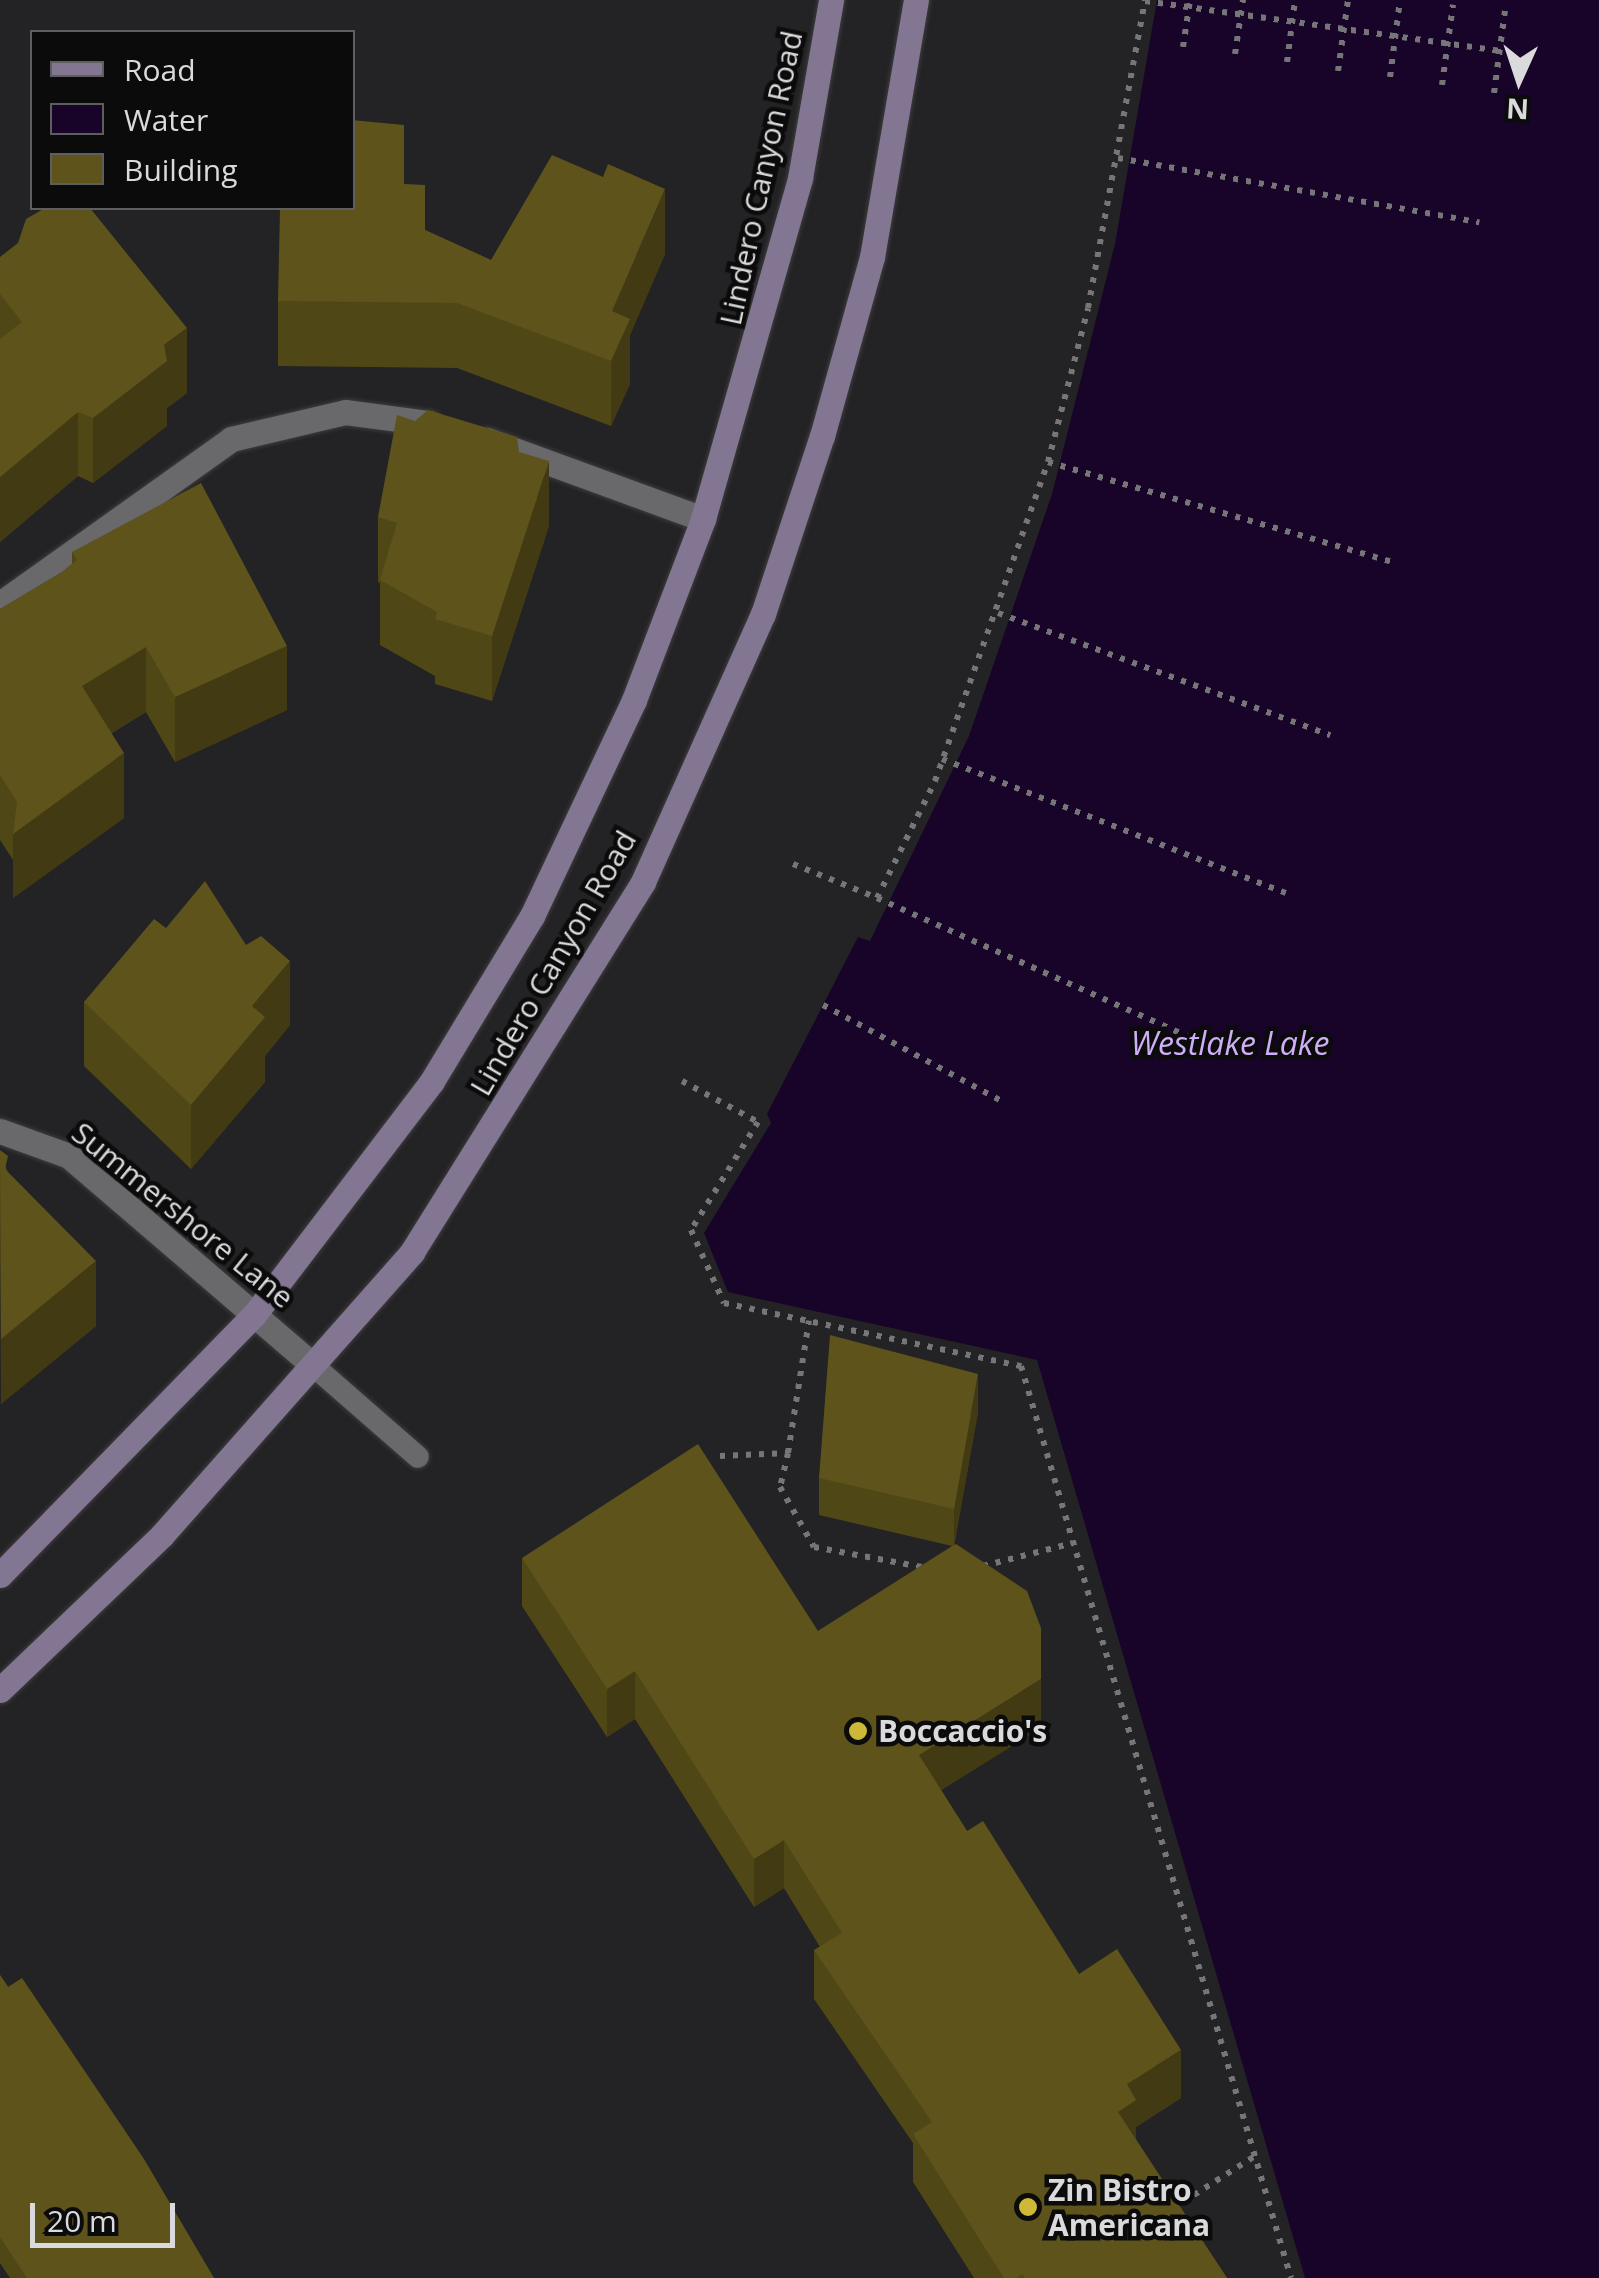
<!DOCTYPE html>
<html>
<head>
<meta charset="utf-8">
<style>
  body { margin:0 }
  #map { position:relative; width:1599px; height:2278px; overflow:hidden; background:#232224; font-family:"Open Sans",sans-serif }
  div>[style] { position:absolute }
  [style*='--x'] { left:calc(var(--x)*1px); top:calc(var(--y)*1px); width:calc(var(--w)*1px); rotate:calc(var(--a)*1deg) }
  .water>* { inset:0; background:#180429 }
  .path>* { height:6px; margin-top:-3px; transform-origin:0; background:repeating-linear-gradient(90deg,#767577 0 5px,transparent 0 13px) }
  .roads { filter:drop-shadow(0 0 2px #3d3c3e) drop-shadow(0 0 2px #3d3c3e) }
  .lane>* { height:22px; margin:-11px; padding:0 11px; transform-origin:11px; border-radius:11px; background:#69686b }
  .street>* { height:25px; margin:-12.5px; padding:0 12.5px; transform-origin:12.5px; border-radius:12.5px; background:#69686b }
  .secondary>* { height:25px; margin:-12.5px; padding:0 12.5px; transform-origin:12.5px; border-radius:12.5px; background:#827692 }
  .wall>* { inset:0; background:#504717 }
  .shaded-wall>* { inset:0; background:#413a13 }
  .building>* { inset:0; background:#5d531b }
  .dots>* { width:28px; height:28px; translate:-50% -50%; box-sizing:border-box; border:5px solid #0c0b0c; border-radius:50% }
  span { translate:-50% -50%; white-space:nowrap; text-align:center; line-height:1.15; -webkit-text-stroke:9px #0c0b0c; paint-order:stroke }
  .street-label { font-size:30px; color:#dad9db }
  .poi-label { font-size:30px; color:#dad9db; font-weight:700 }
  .left { translate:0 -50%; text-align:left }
  .water-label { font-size:32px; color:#ceaef6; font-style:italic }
  .legend { position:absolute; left:30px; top:30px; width:325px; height:180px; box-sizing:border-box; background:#0c0b0c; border:2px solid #5e5d5f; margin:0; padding:12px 18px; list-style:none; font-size:30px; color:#dad9db }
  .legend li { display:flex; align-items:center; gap:20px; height:50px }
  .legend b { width:50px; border:2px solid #5e5d5f }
  .north { position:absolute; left:1469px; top:30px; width:100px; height:100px; -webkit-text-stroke:8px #0c0b0c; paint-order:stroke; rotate:183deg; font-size:28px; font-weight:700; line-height:40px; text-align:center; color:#dad9db }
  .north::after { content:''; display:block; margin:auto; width:35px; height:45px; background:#dad9db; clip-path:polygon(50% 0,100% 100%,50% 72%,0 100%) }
  .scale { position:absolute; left:30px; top:2203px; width:145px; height:45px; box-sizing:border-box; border:5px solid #dad9db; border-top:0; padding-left:12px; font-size:30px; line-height:35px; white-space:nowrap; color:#dad9db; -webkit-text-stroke:8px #0c0b0c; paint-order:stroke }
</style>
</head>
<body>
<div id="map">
  <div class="water">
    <i style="clip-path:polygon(1157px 0,1599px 0,1599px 2278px,1305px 2278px,1037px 1360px,728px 1292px,704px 1233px,771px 1123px,767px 1114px,858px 937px,870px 941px,969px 736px,1052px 494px,1115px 244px)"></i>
  </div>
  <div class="path">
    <i style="--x:1145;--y:1;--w:359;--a:8"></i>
    <i style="--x:1183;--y:47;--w:48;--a:-81.5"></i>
    <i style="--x:1235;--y:54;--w:55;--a:-81.6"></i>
    <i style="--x:1287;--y:62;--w:63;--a:-82.6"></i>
    <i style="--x:1338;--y:71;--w:72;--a:-82"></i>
    <i style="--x:1390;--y:77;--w:78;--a:-82.6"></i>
    <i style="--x:1442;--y:85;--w:81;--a:-82.2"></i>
    <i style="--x:1494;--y:93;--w:83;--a:-82.4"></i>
    <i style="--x:1118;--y:158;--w:367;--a:10.1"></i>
    <i style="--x:1048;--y:462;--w:359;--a:16.2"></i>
    <i style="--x:998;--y:613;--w:354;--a:20.2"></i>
    <i style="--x:942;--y:759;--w:369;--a:21.3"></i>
    <i style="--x:793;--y:864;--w:91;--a:22"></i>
    <i style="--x:877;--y:898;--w:131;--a:-63.6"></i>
    <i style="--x:935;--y:781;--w:338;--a:-70.5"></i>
    <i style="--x:1048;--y:462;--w:159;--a:-75.4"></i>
    <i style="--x:1088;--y:308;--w:313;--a:-79.5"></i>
    <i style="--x:877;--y:898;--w:355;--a:24"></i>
    <i style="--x:823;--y:1005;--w:204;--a:28.3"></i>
    <i style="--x:682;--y:1081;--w:86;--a:28.3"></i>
    <i style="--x:758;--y:1122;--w:127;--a:121.8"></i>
    <i style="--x:691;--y:1230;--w:80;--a:65.7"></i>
    <i style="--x:724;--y:1303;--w:304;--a:12"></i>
    <i style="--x:1021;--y:1366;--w:951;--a:73.51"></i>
    <i style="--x:788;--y:1453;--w:35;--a:103"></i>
    <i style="--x:780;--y:1487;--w:69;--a:60.5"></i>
    <i style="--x:814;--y:1547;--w:115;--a:10.5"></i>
    <i style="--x:720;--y:1456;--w:68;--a:-2.5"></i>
    <i style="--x:788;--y:1453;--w:134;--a:-81"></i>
    <i style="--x:983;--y:1566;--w:93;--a:-14.3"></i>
    <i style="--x:1172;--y:2209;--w:98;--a:-32.6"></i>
  </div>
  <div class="roads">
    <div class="lane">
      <i style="--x:316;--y:1368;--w:135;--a:41.1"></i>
    </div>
    <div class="street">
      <i style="--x:487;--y:440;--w:230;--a:20.1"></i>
      <i style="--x:0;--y:604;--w:284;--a:-35.5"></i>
      <i style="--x:231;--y:439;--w:117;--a:-13.3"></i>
      <i style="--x:345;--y:412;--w:85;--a:7.5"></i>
      <i style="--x:0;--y:1131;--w:73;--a:19.9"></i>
      <i style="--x:69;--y:1156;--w:326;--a:40.6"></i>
    </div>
    <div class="secondary">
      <i style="--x:0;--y:1575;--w:363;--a:-45.7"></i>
      <i style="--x:254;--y:1315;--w:294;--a:-52.7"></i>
      <i style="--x:432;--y:1081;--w:193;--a:-58.8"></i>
      <i style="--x:532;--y:916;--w:239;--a:-64.7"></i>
      <i style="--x:634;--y:700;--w:194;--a:-69.1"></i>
      <i style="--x:703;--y:519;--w:355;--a:-74.1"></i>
      <i style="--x:800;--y:178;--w:181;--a:-80.1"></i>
      <i style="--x:0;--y:1690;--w:224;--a:-43.7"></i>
      <i style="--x:162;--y:1535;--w:378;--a:-48.5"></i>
      <i style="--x:412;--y:1252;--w:436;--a:-58"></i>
      <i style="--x:643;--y:882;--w:294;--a:-65.9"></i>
      <i style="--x:763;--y:614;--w:188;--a:-71.7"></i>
      <i style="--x:822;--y:436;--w:186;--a:-74.4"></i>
      <i style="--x:872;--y:257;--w:261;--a:-80.3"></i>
    </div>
  </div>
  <div class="wall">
    <i style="clip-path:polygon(404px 184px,425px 230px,491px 260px,665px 254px,630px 335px,630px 384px,611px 426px,457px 368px,278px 366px,278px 301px)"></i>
    <i style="clip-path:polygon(0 257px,187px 393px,167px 408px,167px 426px,93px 483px,78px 476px,0 542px)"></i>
    <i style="clip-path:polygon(519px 452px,549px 526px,492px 701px,435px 684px,435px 676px,380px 645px,380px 583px,378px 582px,378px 517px)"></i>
    <i style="clip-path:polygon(72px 552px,287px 710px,175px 762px,146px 712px,112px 733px,124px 818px,13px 898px,13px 860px,0 840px,0 609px,62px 572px,72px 564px)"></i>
    <i style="clip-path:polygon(166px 928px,290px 1025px,265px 1056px,265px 1082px,191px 1169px,84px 1066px,84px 1002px)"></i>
    <i style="clip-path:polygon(0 1150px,8px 1173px,96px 1326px,1px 1404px)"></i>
    <i style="clip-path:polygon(978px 1412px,954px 1546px,1041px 1728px,941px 1790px,967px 1831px,1079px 1974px,1181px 2098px,1136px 2127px,1136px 2140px,1227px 2278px,974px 2278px,913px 2182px,913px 2143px,814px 1999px,814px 1950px,820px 1947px,784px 1888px,754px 1907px,635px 1719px,607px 1737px,522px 1606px,522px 1558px,818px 1631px,952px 1546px,819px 1515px,819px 1478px)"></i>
    <i style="clip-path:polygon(0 1975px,214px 2278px,10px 2278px,0 2263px)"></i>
  </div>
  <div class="shaded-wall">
    <i style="clip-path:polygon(665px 189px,665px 254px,630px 335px,630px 384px,611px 426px,612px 311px)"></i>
    <i style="clip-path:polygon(187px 328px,187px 393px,167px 408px,167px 426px,93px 483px,93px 418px,164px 345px)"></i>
    <i style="clip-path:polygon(78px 412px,78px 476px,0 542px,0 477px)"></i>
    <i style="clip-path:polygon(549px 461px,549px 526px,492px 701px,492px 636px)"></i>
    <i style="clip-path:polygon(287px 646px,287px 710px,175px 762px,175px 697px)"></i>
    <i style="clip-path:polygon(146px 647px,146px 712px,82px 750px,82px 686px)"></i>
    <i style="clip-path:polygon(124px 753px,124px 818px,13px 898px,13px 834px)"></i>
    <i style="clip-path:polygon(290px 961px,290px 1025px,265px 1056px,265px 1082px,191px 1169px,191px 1105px,252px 1006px)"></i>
    <i style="clip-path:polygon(96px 1261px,96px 1326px,1px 1404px,1px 1339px)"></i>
    <i style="clip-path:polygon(978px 1374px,978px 1412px,954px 1547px,954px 1509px)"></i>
    <i style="clip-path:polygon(635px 1671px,635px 1719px,607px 1737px,607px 1689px)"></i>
    <i style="clip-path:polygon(1041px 1679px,1041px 1728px,919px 1804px,919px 1755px)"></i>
    <i style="clip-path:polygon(784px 1840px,784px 1888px,754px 1907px,754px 1859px)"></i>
    <i style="clip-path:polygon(1181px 2050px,1181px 2098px,1136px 2127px,1136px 2149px,1118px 2112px,1127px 2084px)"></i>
  </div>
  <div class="building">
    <i style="clip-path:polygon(352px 120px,404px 125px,404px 184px,425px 185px,425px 230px,491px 260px,552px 155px,603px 177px,608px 164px,665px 189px,612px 311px,630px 319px,611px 361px,457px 303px,278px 301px,280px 208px,352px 208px)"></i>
    <i style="clip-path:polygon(45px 208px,90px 208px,187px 328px,164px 345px,167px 361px,93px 418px,78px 412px,0 477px,0 339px,22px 322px,0 294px,0 257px,18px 243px,26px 219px)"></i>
    <i style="clip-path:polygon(428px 410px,517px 437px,519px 452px,549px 461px,492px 636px,435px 619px,437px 612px,380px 580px,397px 523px,378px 517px,397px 415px,415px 421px)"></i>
    <i style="clip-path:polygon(201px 483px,287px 646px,175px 697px,146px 647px,82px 686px,124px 753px,13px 834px,17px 802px,0 775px,0 609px,62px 572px,77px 560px,72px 552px)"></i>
    <i style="clip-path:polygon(205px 881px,246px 945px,261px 936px,290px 961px,252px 1006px,265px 1017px,191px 1105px,84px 1002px,154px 919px,166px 928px)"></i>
    <i style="clip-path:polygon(0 1150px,8px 1156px,5px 1169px,96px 1261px,1px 1339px)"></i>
    <i style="clip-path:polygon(830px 1335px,978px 1374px,954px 1509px,819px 1478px)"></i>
    <i style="clip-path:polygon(698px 1444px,818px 1631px,956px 1544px,1027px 1591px,1041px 1628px,1041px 1679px,919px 1755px,967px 1831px,983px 1821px,1079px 1974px,1117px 1949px,1181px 2050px,1127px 2084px,1136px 2100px,1118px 2112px,1227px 2278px,1025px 2278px,1022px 2274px,1016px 2278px,1004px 2278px,913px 2134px,932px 2122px,814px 1950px,842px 1933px,784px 1840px,754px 1859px,635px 1671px,607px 1689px,522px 1558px)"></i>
    <i style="clip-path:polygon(0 1975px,8px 1987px,22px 1978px,144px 2159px,214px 2278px,27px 2278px,0 2237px)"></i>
  </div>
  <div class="dots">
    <i style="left:858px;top:1731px;background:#ceb837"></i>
    <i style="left:1028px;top:2207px;background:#ceb837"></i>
  </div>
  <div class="street-label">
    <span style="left:761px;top:178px;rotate:-78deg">Lindero Canyon Road</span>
    <span style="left:553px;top:963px;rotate:-60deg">Lindero Canyon Road</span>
    <span style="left:183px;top:1215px;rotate:39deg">Summershore Lane</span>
  </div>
  <div class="poi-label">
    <span class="left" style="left:878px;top:1731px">Boccaccio's</span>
    <span class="left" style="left:1048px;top:2207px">Zin Bistro<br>Americana</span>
  </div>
  <div class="water-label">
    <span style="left:1230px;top:1043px">Westlake Lake</span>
  </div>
  <ul class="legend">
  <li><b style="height:12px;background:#827692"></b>Road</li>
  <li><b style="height:28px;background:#180429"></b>Water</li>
  <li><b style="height:28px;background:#5d531b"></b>Building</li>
  </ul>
  <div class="north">N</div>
  <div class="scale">20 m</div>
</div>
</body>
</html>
